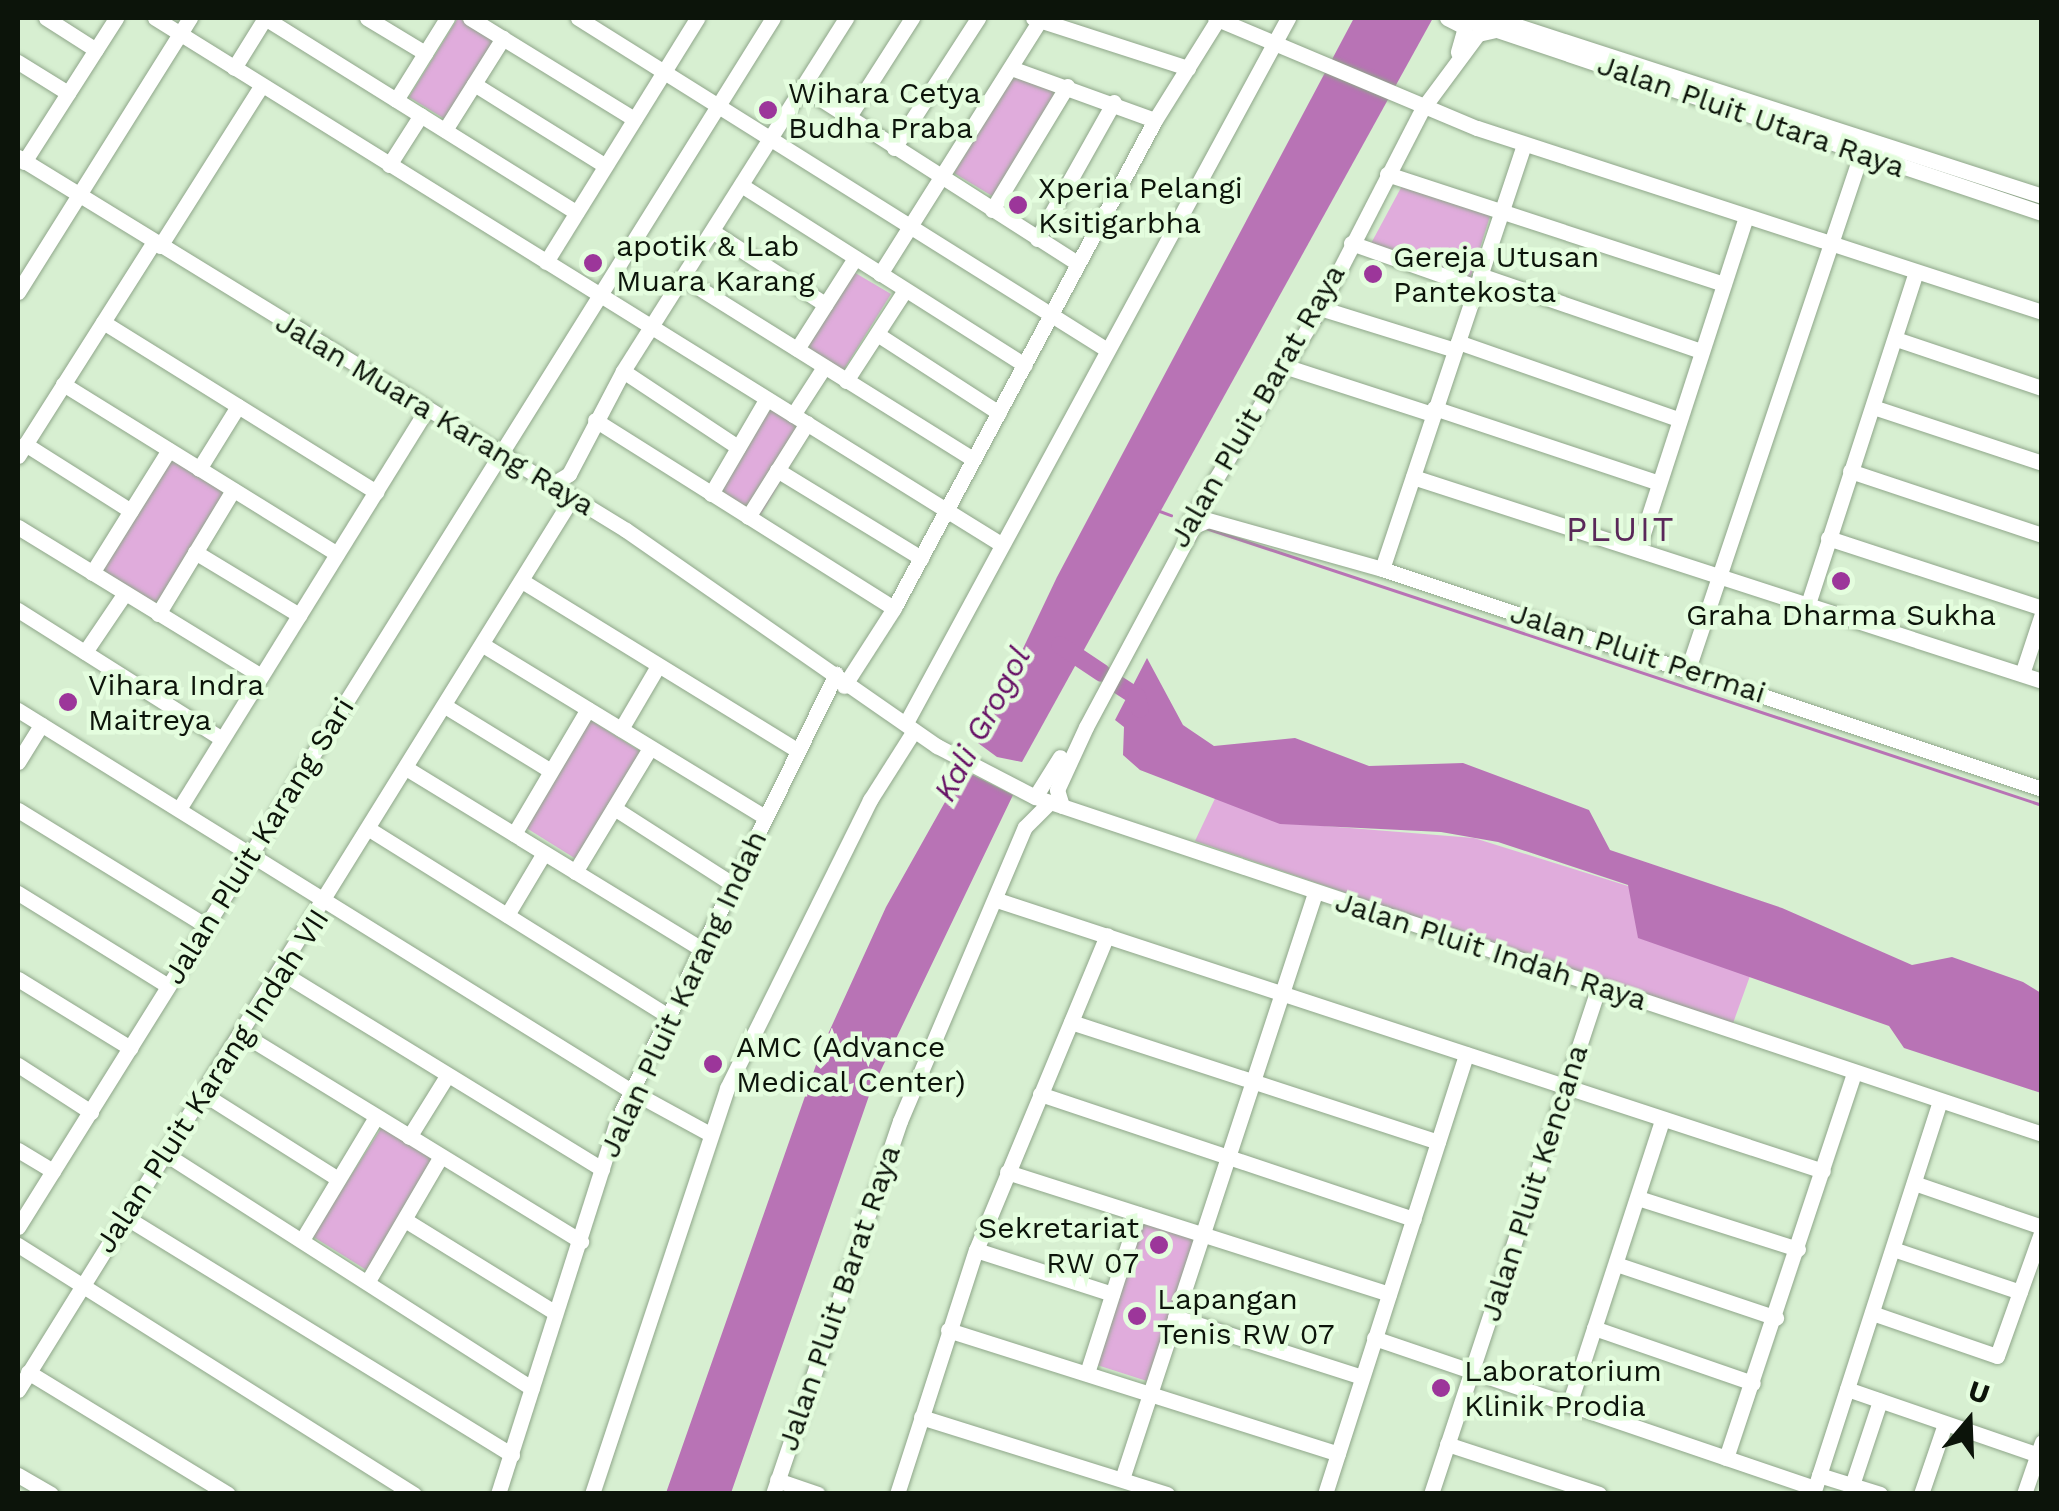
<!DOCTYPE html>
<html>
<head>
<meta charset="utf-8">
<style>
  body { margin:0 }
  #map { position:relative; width:2059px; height:1511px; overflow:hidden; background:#d7efd1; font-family:"Work Sans",sans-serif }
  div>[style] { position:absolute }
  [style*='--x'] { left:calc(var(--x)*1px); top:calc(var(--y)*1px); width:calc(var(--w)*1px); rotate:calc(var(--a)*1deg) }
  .green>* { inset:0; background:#e0acdc }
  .water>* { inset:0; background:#b873b5 }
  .stream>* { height:2.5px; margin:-1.25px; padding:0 1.25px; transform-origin:1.25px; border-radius:1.25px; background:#b873b5 }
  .river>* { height:18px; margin:-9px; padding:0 9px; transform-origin:9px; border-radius:9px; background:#b873b5 }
  .roads { filter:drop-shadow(0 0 2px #8fa68a) drop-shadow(0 0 2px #8fa68a) }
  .minor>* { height:15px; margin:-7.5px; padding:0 7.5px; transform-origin:7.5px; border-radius:7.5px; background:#fff }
  .dots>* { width:28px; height:28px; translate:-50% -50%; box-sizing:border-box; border:5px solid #e4fdde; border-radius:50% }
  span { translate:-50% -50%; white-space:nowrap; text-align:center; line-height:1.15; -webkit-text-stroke:9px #e4fdde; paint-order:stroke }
  .poi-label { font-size:30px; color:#0c140a }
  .left { translate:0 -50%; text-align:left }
  .right { translate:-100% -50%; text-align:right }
  .street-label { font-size:30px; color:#0c140a }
  .water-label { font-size:32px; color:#661065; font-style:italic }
  .quarter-label { font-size:35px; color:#5a2859; letter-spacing:2.5px }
  .frame { position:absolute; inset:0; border:20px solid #0c140a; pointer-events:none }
  .north { position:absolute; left:1919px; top:1371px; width:100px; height:100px; -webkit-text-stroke:8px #e4fdde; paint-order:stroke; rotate:19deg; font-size:28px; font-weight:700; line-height:40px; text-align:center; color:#0c140a }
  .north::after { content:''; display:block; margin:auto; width:35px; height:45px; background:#0c140a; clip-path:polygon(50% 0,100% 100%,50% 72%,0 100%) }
</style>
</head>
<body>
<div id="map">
  <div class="green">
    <i style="clip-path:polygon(458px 18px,498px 40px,448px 121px,409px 97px)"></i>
    <i style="clip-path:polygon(1015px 72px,1063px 88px,997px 199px,954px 173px)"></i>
    <i style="clip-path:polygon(1403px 184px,1491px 213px,1469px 283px,1368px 249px)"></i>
    <i style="clip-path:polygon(852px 271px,891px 294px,841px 374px,800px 349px)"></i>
    <i style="clip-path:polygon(770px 406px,811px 431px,759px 518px,717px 492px)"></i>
    <i style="clip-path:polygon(171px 456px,225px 491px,156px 606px,101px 569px)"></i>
    <i style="clip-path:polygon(587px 718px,651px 758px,584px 864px,520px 824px)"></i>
    <i style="clip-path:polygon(1219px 790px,1312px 825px,1474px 838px,1628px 886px,1750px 976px,1732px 1026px,1195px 841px)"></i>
    <i style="clip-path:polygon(384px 1124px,439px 1159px,368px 1271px,312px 1236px)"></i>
    <i style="clip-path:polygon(1142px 1222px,1195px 1238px,1150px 1382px,1097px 1365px)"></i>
  </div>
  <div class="water">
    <i style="clip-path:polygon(1354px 18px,1433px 18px,1022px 762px,997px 757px,978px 743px,1057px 577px)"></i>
    <i style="clip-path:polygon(1147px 658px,1183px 725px,1214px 746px,1295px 738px,1369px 766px,1463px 763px,1589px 810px,1610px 850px,1782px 908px,1912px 965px,1952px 957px,2023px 982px,2041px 993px,2041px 1093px,1904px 1048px,1889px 1026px,1638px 938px,1628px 885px,1498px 842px,1441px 832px,1280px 824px,1140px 770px,1123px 755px,1124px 727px,1115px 720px)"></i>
    <i style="clip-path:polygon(963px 770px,1013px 795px,870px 1093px,731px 1493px,666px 1493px,823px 1045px,886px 907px)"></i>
  </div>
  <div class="stream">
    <i style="--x:1157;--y:510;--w:15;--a:20"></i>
    <i style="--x:1206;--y:528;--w:881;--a:18.33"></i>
  </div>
  <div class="river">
    <i style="--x:1060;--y:645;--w:50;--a:33.7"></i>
    <i style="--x:1114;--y:682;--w:27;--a:33"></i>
    <i style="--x:1137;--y:697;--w:12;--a:76"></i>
  </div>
  <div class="roads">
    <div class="minor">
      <i style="--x:46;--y:18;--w:59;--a:32.6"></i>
      <i style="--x:155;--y:18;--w:994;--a:31.88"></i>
      <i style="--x:265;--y:18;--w:367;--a:32"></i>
      <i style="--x:367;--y:18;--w:68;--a:31.1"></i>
      <i style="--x:470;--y:18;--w:193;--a:31.6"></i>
      <i style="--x:578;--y:18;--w:621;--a:32.1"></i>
      <i style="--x:1033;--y:18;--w:163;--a:17.9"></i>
      <i style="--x:1215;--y:18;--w:284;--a:22.8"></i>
      <i style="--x:1477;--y:128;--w:594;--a:18.04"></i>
      <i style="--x:1447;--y:18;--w:20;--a:27"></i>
      <i style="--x:1465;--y:27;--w:26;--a:106"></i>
      <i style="--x:1461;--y:18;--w:613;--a:18.55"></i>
      <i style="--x:1493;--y:18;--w:577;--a:17.96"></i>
      <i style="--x:18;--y:62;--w:59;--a:31.8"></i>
      <i style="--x:234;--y:68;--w:59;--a:-58.2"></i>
      <i style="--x:1011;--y:68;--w:153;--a:19.9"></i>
      <i style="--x:474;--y:84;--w:153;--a:31.9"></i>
      <i style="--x:802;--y:87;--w:325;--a:32.6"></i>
      <i style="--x:396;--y:100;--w:97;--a:-58.1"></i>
      <i style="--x:848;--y:118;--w:119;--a:-57.4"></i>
      <i style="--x:445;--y:130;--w:109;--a:-57.8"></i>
      <i style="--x:894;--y:148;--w:155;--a:-57.1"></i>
      <i style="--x:18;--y:157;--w:713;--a:31.53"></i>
      <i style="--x:626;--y:530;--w:379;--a:34.8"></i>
      <i style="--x:937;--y:746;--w:110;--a:27.5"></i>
      <i style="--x:1035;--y:797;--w:1062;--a:18.5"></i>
      <i style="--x:24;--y:162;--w:171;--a:-57.4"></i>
      <i style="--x:389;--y:165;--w:59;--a:-57.4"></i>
      <i style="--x:1387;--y:174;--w:354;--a:18.1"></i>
      <i style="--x:741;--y:185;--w:336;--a:32.4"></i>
      <i style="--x:992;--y:210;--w:145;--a:-58.8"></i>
      <i style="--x:712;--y:231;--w:135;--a:32.9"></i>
      <i style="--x:1037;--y:239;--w:157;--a:-60.7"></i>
      <i style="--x:1351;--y:243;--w:133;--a:19.4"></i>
      <i style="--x:160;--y:246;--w:189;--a:-57.7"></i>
      <i style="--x:546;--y:262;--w:287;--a:-58.2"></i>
      <i style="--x:880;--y:274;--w:300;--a:-57.8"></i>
      <i style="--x:1480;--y:275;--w:234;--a:19"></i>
      <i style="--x:683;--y:278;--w:342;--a:32"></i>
      <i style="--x:18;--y:292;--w:324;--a:-57.9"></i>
      <i style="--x:1320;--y:308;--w:141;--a:17.3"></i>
      <i style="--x:103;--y:322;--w:322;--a:31.9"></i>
      <i style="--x:877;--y:334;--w:145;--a:32.9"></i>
      <i style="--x:1896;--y:339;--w:154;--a:18.6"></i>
      <i style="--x:1458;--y:342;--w:233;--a:19.3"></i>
      <i style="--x:797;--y:349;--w:108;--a:-57.5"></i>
      <i style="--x:1284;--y:366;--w:156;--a:18"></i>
      <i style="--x:623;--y:371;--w:138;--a:33.5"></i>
      <i style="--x:846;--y:381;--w:108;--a:-57"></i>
      <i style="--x:63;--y:384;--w:322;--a:31.8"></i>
      <i style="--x:1873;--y:407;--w:178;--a:18.3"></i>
      <i style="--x:1434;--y:408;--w:237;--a:18.4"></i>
      <i style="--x:793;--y:415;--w:57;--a:-57.1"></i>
      <i style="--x:595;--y:420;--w:353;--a:32.2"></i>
      <i style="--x:25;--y:444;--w:125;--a:32.3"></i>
      <i style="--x:18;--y:456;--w:254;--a:-57.6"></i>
      <i style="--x:199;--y:469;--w:74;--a:-58.2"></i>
      <i style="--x:777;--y:470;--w:169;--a:31.4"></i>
      <i style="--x:1850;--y:471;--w:202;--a:18.4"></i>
      <i style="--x:1413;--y:477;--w:661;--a:17.97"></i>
      <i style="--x:551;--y:485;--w:21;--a:-31"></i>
      <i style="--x:569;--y:474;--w:116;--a:-62.3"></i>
      <i style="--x:623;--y:371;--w:418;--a:-57.7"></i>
      <i style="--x:711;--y:494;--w:109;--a:-59.7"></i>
      <i style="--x:748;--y:517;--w:111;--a:-57.9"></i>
      <i style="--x:1187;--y:526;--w:255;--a:-58.6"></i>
      <i style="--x:1320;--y:308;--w:225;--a:-62.8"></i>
      <i style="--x:1423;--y:108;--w:92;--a:-53.4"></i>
      <i style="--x:1478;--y:34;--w:17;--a:-13"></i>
      <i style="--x:18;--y:527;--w:285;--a:31.5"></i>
      <i style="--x:1828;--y:538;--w:225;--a:18.1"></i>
      <i style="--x:1638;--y:549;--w:349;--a:-72"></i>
      <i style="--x:195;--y:552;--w:122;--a:31.2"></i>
      <i style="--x:1382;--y:569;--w:448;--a:-71.5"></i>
      <i style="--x:92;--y:573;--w:145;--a:-58"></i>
      <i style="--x:522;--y:581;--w:321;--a:31.6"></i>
      <i style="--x:1808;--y:604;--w:349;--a:-72"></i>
      <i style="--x:18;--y:610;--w:241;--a:32.3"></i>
      <i style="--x:158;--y:614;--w:145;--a:-58.8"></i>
      <i style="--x:483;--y:645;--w:330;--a:31.4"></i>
      <i style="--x:85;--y:652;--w:71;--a:-55.9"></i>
      <i style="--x:1688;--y:669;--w:543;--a:-71.43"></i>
      <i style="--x:2022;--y:674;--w:63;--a:-71.6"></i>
      <i style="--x:844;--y:686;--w:93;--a:-57.3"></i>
      <i style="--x:894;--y:608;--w:553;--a:-61.86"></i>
      <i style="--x:1155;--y:120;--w:119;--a:-58"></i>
      <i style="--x:445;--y:706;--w:124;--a:31.5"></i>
      <i style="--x:18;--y:710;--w:724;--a:31.85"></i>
      <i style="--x:633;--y:1092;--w:88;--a:28.6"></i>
      <i style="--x:907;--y:721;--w:800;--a:-61.54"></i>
      <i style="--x:621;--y:729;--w:73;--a:-59.6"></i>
      <i style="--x:18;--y:762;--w:44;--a:-58.1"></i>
      <i style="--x:406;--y:768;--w:345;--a:31.5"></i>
      <i style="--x:1035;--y:797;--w:47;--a:-58"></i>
      <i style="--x:1062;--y:806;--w:17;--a:-107"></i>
      <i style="--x:1057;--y:790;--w:69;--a:-65.3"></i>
      <i style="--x:1086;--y:727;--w:228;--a:-61.8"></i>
      <i style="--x:1194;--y:526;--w:15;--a:-23"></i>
      <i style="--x:1208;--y:520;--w:181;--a:15.7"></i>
      <i style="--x:1382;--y:569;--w:696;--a:18.43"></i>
      <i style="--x:614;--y:808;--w:139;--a:32.7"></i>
      <i style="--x:179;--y:809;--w:471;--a:-58.2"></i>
      <i style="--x:18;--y:810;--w:223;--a:31.6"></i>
      <i style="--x:369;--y:829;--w:351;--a:32"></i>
      <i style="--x:514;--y:834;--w:145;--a:-59.4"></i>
      <i style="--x:575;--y:872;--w:145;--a:-58.8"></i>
      <i style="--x:18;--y:893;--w:176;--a:31.8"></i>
      <i style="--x:997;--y:900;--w:869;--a:18.16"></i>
      <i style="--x:507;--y:915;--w:72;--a:-59.2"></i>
      <i style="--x:279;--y:971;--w:379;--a:31.5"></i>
      <i style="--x:18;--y:979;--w:132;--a:31.6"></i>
      <i style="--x:1071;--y:1022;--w:386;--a:18.1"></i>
      <i style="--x:241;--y:1033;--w:399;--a:31.5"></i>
      <i style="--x:18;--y:1065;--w:87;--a:32.8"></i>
      <i style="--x:202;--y:1093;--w:161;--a:32.3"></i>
      <i style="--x:1040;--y:1094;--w:394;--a:18.5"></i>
      <i style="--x:409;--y:1137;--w:72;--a:-58.1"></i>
      <i style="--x:18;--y:1150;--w:41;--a:31"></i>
      <i style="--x:167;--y:1155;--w:433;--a:32.6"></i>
      <i style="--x:1007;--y:1172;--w:401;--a:17.7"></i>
      <i style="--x:1914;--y:1183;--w:135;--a:19"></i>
      <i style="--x:1638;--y:1198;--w:168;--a:17.7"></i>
      <i style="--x:127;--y:1218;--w:452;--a:31.6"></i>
      <i style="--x:405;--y:1220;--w:175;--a:31.7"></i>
      <i style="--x:18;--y:1227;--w:1425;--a:-58.02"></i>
      <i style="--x:302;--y:1240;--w:144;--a:-59"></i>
      <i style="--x:18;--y:1245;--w:468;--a:32.2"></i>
      <i style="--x:1893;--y:1249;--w:134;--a:18.7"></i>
      <i style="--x:976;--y:1250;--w:143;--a:17.9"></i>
      <i style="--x:1616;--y:1264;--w:169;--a:18.6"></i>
      <i style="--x:368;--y:1281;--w:143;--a:-59.7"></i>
      <i style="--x:1872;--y:1313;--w:132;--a:19"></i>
      <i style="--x:1997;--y:1356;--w:134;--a:-70.3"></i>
      <i style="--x:1175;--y:1317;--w:196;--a:17.8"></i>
      <i style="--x:1594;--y:1328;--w:168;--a:19.1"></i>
      <i style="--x:948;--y:1330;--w:409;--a:17.6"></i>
      <i style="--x:1374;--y:1338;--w:465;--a:18.8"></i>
      <i style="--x:28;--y:1372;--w:234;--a:31.4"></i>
      <i style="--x:1087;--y:1373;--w:167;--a:-72.2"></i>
      <i style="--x:1847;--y:1389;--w:206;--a:19"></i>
      <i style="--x:18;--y:1390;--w:1050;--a:-58.16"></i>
      <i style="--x:1569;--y:1405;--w:299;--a:-71.9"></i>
      <i style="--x:921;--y:1417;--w:258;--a:17.4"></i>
      <i style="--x:1447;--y:1444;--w:160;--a:18.2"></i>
      <i style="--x:1726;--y:1458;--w:406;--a:-71.6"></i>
      <i style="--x:18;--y:1475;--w:38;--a:30"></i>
      <i style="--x:1819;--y:1475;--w:64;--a:17.3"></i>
      <i style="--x:1122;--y:1479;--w:617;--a:-71.77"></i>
      <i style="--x:777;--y:1480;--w:43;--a:18.9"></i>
      <i style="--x:1852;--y:1485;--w:89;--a:-71.6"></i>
      <i style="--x:498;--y:1494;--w:392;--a:-72.3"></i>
      <i style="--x:617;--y:1121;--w:498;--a:-63.9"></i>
      <i style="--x:592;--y:1494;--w:428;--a:-71.6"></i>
      <i style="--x:727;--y:1088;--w:322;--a:-63.6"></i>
      <i style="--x:870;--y:800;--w:75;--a:-57.6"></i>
      <i style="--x:773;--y:1494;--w:394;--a:-71.2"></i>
      <i style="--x:900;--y:1121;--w:319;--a:-67"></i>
      <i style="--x:1025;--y:827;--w:35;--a:-45"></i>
      <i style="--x:897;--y:1494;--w:256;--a:-72.1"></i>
      <i style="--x:976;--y:1250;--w:341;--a:-67.4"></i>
      <i style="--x:1325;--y:1494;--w:462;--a:-72.2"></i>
      <i style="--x:1431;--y:1494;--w:535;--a:-71.7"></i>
      <i style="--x:1813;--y:1494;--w:413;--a:-72.1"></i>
      <i style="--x:1921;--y:1494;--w:74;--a:-71.1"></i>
      <i style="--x:2024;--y:1494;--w:55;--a:-70.9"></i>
    </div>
  </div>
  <div class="dots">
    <i style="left:768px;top:110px;background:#9c369a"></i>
    <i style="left:1018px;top:205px;background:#9c369a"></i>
    <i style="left:593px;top:263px;background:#9c369a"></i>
    <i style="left:1373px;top:274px;background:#9c369a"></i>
    <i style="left:1841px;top:581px;background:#9c369a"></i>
    <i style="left:68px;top:702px;background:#9c369a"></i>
    <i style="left:713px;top:1064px;background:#9c369a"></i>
    <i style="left:1159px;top:1245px;background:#9c369a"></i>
    <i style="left:1137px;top:1316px;background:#9c369a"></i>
    <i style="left:1441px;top:1388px;background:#9c369a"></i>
  </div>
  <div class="poi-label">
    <span class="left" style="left:788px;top:110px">Wihara Cetya<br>Budha Praba</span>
    <span class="left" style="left:1038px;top:205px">Xperia Pelangi<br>Ksitigarbha</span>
    <span class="left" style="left:616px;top:263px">apotik &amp; Lab<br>Muara Karang</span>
    <span class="left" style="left:1393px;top:274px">Gereja Utusan<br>Pantekosta</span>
    <span style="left:1841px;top:615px">Graha Dharma Sukha</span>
    <span class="left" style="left:88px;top:702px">Vihara Indra<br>Maitreya</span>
    <span class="left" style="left:736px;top:1064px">AMC (Advance<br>Medical Center)</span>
    <span class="right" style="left:1139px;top:1245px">Sekretariat<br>RW 07</span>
    <span class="left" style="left:1157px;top:1316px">Lapangan<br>Tenis RW 07</span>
    <span class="left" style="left:1464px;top:1388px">Laboratorium<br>Klinik Prodia</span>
  </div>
  <div class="street-label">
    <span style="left:1751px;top:116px;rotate:19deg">Jalan Pluit Utara Raya</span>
    <span style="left:1257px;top:406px;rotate:-60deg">Jalan Pluit Barat Raya</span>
    <span style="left:435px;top:414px;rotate:31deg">Jalan Muara Karang Raya</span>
    <span style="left:1638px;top:653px;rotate:18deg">Jalan Pluit Permai</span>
    <span style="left:259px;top:841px;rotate:-58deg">Jalan Pluit Karang Sari</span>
    <span style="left:1491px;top:951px;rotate:18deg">Jalan Pluit Indah Raya</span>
    <span style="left:683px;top:994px;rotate:-65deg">Jalan Pluit Karang Indah</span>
    <span style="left:212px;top:1081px;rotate:-57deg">Jalan Pluit Karang Indah VII</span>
    <span style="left:1534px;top:1183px;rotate:-72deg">Jalan Pluit Kencana</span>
    <span style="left:839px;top:1298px;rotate:-71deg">Jalan Pluit Barat Raya</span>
  </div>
  <div class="water-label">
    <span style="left:982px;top:724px;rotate:-62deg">Kali Grogol</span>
  </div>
  <div class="quarter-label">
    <span style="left:1621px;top:529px">PLUIT</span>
  </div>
  <div class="frame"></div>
  <div class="north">U</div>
</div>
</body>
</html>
